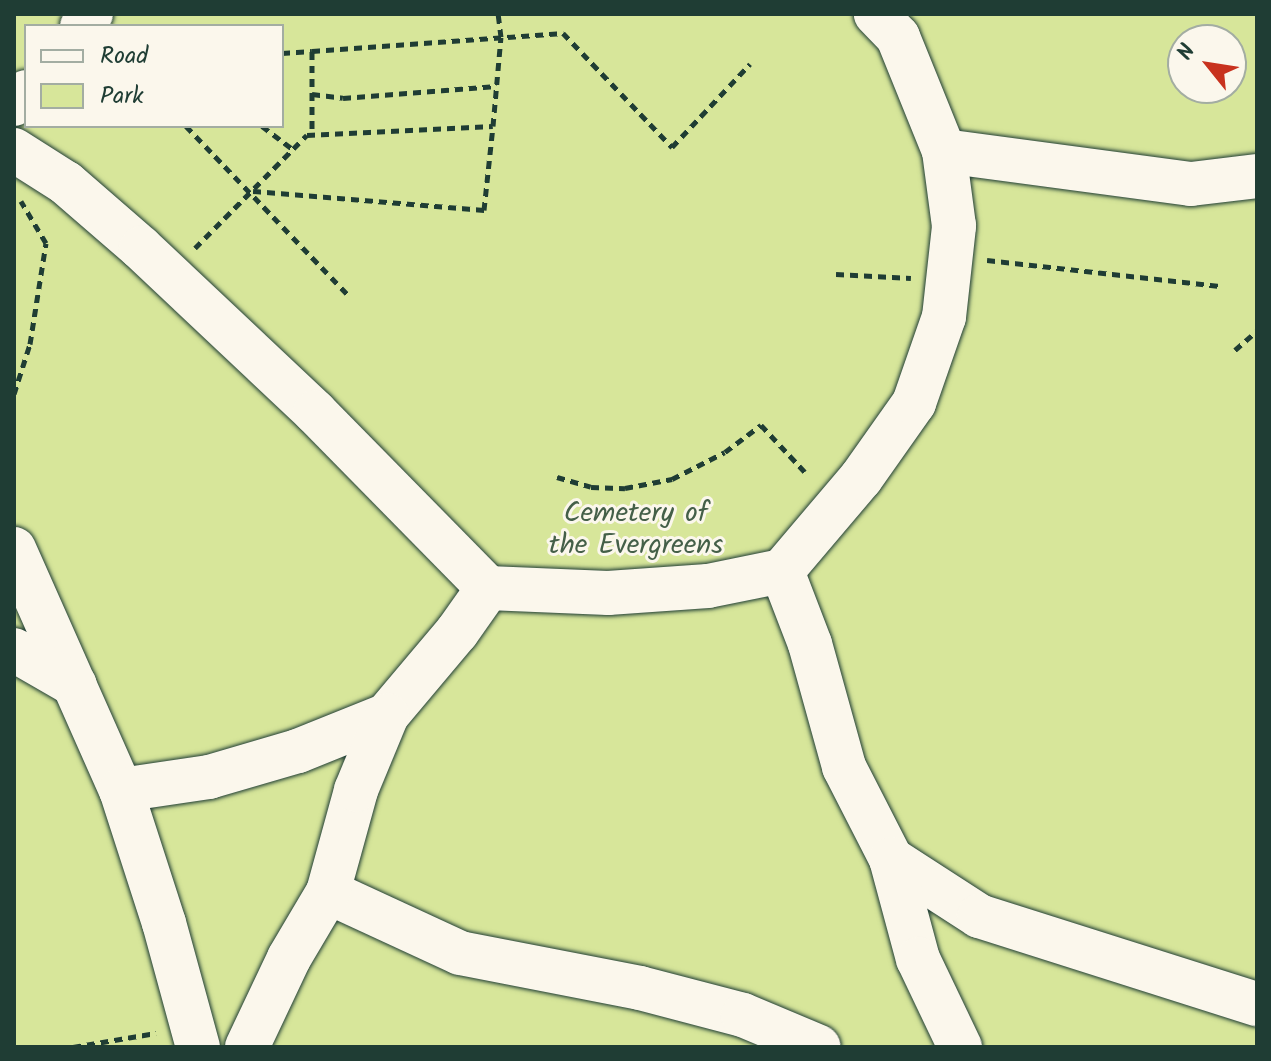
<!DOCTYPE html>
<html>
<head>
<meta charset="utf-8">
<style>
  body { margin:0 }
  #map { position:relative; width:1271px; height:1061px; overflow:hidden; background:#fbf7ec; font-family:Kalam,sans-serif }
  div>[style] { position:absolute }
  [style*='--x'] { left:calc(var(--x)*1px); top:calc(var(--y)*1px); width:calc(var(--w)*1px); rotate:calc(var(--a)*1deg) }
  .green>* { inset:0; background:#d7e69a }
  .path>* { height:5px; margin-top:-2.5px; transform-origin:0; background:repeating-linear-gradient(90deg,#1f3d34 0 8px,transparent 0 14px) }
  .roads { filter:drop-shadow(0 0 2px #1f3d34) drop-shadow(0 0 2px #1f3d34) }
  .minor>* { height:44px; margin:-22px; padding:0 22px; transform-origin:22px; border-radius:22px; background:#fbf7ec }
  span { translate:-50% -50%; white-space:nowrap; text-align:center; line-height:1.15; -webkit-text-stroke:6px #fbf7ec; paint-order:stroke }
  .park-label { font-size:28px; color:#445f48 }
  .frame { position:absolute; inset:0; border:16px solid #1f3d34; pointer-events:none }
  .legend { position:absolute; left:24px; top:24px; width:260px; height:104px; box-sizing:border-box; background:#fbf7ec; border:2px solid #a3ada2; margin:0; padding:10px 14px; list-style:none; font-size:24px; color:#1f3d34 }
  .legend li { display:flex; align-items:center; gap:16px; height:40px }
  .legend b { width:40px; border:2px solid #a3ada2 }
  .north { position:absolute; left:1167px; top:24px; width:80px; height:80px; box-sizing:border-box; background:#fbf7ec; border:2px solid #a3ada2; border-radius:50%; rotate:300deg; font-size:22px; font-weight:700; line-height:32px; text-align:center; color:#1f3d34 }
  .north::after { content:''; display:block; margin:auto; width:28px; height:36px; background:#c8321e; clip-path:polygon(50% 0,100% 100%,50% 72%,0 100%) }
</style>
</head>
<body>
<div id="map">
  <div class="green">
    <i style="clip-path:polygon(evenodd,14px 14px,1257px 14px,1257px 1047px,14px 1047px,14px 14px,26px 26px,282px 26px,282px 126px,26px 126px,26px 26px,14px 14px,1183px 40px,1231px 40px,1231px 88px,1183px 88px,1183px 40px)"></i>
  </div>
  <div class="path">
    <i style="--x:312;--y:51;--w:252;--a:-4.1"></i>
    <i style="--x:563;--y:33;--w:158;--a:46.3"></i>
    <i style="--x:672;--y:147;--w:114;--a:-46.8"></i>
    <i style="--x:282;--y:53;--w:30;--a:-4"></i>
    <i style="--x:312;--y:51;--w:85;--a:90"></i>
    <i style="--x:312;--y:94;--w:31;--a:7"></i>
    <i style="--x:343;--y:98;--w:154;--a:-4.5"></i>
    <i style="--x:186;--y:126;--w:237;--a:46.2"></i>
    <i style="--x:262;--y:126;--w:39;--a:37"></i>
    <i style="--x:253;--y:191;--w:232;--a:4.7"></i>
    <i style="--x:484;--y:210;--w:84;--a:-83.9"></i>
    <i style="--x:195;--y:248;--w:159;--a:-45.3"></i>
    <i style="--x:307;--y:135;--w:186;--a:-2.8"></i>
    <i style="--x:493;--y:126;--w:89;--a:-84.9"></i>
    <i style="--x:501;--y:37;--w:23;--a:-97"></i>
    <i style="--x:987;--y:260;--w:234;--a:6.4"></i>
    <i style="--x:836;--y:274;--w:75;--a:3.1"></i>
    <i style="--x:1235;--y:350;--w:29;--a:-41"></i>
    <i style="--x:14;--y:394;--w:52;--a:-72.3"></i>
    <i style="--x:30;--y:344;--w:102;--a:-81"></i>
    <i style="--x:46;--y:243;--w:49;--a:-120.8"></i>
    <i style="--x:557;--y:477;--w:35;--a:16"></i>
    <i style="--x:591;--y:487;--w:34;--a:2"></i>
    <i style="--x:625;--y:488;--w:48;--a:-10.8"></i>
    <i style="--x:672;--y:479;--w:59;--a:-27"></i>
    <i style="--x:725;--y:452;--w:45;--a:-36.9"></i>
    <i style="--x:761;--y:425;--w:64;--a:46.9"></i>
    <i style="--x:73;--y:1047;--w:84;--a:-9.6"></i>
  </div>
  <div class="roads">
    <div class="minor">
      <i style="--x:82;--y:26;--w:15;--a:-53"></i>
      <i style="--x:14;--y:104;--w:17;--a:-45"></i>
      <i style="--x:14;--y:150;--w:62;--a:32.4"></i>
      <i style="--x:66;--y:183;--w:99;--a:40.9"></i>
      <i style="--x:141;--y:248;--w:239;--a:43.3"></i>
      <i style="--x:315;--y:412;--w:247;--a:45.5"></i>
      <i style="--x:488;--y:588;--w:120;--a:2.4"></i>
      <i style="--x:608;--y:593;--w:100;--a:-4"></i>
      <i style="--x:708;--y:586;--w:76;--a:-11.5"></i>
      <i style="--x:782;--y:571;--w:122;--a:-49.7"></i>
      <i style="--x:861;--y:478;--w:92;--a:-54.8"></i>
      <i style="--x:914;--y:403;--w:91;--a:-70.8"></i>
      <i style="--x:944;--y:317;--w:92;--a:-83.7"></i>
      <i style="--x:954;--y:226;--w:76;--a:-97.6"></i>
      <i style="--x:944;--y:151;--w:123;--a:-112"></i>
      <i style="--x:898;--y:37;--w:32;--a:-134"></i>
      <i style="--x:944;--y:151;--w:249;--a:7.6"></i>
      <i style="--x:1191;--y:184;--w:66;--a:-6.9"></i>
      <i style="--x:14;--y:549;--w:264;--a:66.1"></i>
      <i style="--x:121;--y:790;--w:140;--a:72.1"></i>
      <i style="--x:164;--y:923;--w:129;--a:74.7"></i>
      <i style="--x:782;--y:571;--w:78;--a:69"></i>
      <i style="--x:810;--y:644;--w:128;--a:74.5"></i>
      <i style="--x:844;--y:767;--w:103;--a:62.9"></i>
      <i style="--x:891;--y:859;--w:105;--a:32.9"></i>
      <i style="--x:979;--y:916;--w:292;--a:17.6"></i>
      <i style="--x:14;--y:650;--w:70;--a:29.8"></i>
      <i style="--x:121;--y:790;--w:89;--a:-8.4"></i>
      <i style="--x:209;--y:777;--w:93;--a:-16.3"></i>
      <i style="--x:298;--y:751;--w:96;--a:-22"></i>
      <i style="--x:387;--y:715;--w:109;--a:-49.9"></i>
      <i style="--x:457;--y:632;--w:54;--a:-54.8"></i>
      <i style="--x:891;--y:859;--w:104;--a:74.9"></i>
      <i style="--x:918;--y:959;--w:98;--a:64.5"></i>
      <i style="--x:328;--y:892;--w:145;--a:24.8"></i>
      <i style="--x:460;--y:953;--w:183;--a:11"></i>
      <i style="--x:640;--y:988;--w:106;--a:14.7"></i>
      <i style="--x:743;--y:1015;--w:82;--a:22.8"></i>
      <i style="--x:247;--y:1047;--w:98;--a:-64.7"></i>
      <i style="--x:289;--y:958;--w:77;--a:-59.4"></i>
      <i style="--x:328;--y:892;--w:106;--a:-74.6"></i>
      <i style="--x:356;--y:790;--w:81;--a:-67.5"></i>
    </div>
  </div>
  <div class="park-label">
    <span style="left:636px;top:530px">Cemetery of<br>the Evergreens</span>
  </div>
  <div class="frame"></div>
  <ul class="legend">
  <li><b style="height:10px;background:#fbf7ec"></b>Road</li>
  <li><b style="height:22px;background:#d7e69a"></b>Park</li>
  </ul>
  <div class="north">N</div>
</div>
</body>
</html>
